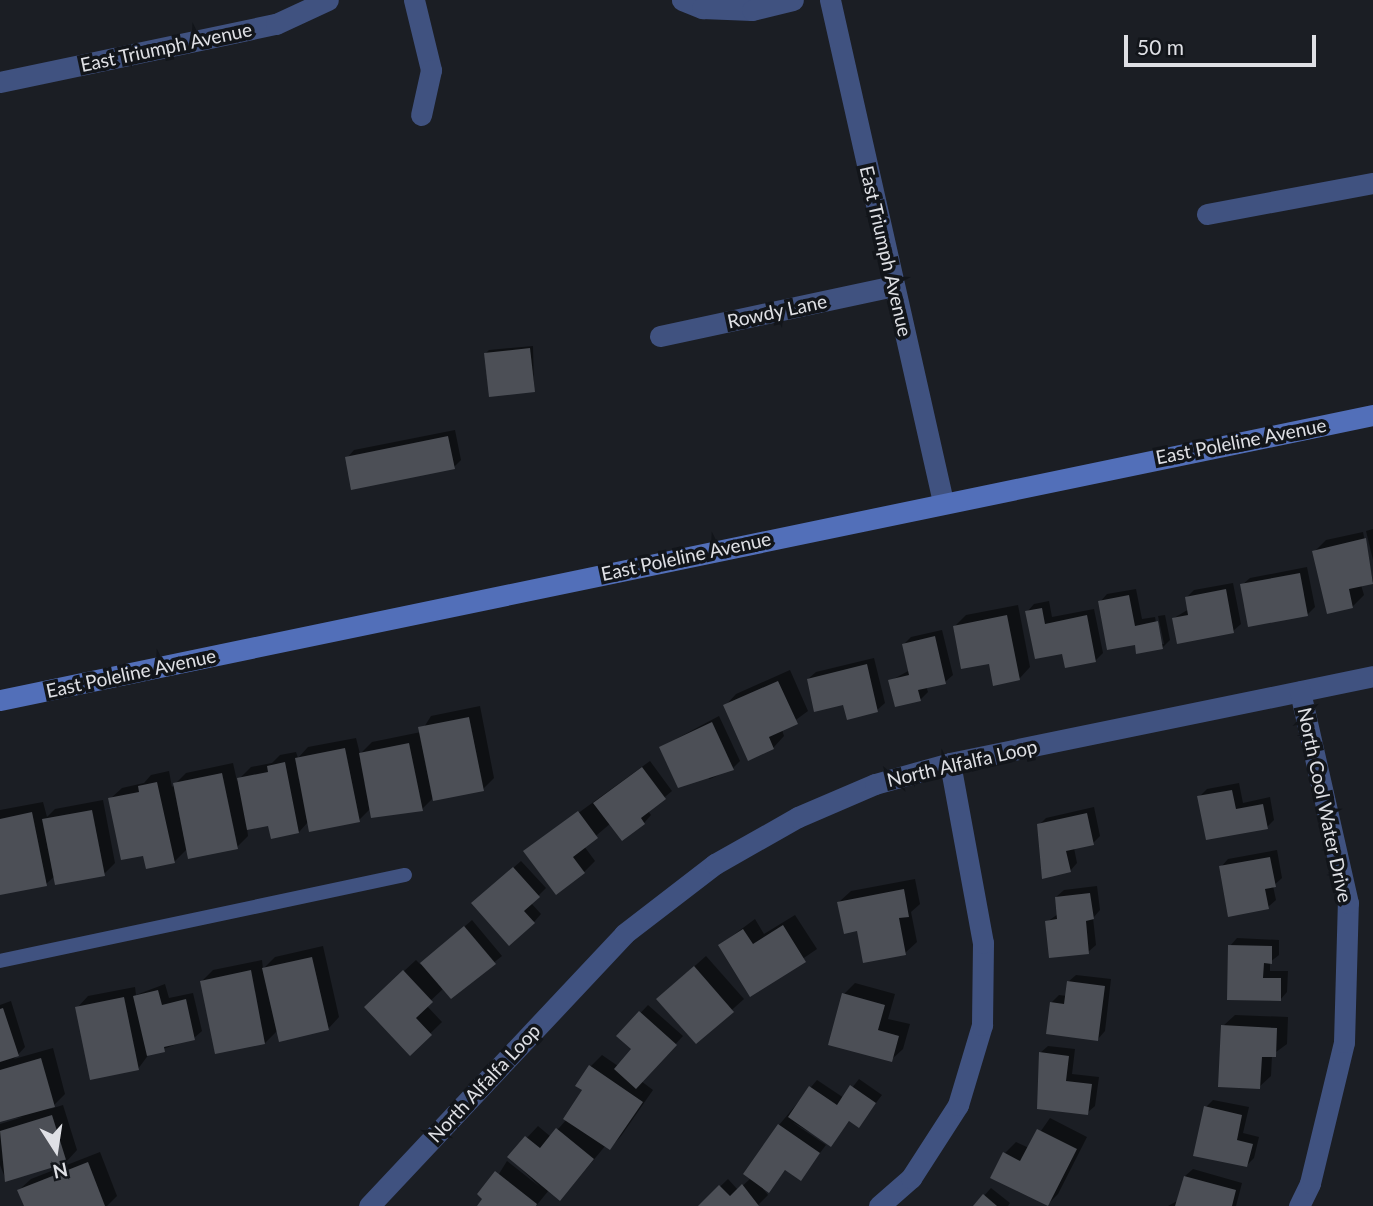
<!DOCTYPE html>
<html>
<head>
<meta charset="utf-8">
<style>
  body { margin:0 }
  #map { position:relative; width:1373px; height:1206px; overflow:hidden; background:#1b1e24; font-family:Lato,sans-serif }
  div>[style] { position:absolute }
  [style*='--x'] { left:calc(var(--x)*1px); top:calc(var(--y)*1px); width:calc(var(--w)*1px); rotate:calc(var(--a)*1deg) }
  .shadow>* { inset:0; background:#0007 }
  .building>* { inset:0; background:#4c4f56 }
  .lane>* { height:14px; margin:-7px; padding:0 7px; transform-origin:7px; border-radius:7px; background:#405280 }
  .street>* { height:21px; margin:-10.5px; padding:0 10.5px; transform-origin:10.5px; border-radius:10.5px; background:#405280 }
  .secondary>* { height:21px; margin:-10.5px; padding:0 10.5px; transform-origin:10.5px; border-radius:10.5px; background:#526fb9 }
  span { translate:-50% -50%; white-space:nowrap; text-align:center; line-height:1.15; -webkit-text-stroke:7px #12151a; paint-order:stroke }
  .street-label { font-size:19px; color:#dfe0e5 }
  .north { position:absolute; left:21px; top:1115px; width:70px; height:70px; -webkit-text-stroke:5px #12151a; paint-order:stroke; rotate:168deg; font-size:19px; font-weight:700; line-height:28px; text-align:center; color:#dfe0e5 }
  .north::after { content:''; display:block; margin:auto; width:24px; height:32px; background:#dfe0e5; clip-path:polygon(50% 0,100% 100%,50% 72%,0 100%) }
  .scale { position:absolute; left:1124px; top:35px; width:192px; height:32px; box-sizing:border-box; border:4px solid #dfe0e5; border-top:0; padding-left:9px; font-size:21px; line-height:24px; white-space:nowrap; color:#dfe0e5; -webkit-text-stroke:5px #12151a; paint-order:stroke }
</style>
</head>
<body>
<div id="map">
  <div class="shadow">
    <i style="clip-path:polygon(533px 346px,534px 391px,486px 353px,489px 350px)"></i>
    <i style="clip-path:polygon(455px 430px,461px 460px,454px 467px,347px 458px,354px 450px)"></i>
    <i style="clip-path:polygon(1373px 529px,1373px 560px,1366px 531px)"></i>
    <i style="clip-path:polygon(1363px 532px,1373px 582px,1361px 585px,1364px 595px,1352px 607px,1314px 552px,1326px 540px)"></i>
    <i style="clip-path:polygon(1307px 567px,1315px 607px,1308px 614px,1242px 585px,1250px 578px)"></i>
    <i style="clip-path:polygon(1233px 583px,1241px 624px,1233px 631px,1174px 618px,1189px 609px,1186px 598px,1194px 590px)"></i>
    <i style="clip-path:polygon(1136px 589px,1142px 619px,1155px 617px,1160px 644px,1164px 644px,1158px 616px,1165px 615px,1170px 640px,1162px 648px,1136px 643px,1100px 602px,1107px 594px)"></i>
    <i style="clip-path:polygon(1049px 601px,1052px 617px,1094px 609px,1103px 653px,1095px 661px,1063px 652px,1027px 612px,1034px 604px)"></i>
    <i style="clip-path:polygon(1018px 605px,1030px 667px,1019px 679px,990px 662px,955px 626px,966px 615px)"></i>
    <i style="clip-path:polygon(942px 630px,953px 675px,945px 682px,926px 686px,928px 692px,920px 700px,890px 681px,910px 670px,904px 644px,911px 637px)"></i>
    <i style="clip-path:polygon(874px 658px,885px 703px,877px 710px,844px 703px,808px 679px,816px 672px)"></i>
    <i style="clip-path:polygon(790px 670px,808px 711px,782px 730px,784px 736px,773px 748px,725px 706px,736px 694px)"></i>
    <i style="clip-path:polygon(480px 706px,494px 778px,483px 789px,434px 797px,422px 809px,371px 808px,359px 820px,309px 821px,299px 832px,269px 824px,247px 828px,248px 836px,237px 847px,188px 848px,174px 862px,144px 854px,110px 799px,122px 788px,144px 783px,151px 775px,169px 771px,172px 787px,186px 773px,233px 763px,237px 781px,251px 767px,272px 763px,280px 755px,296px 752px,298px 758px,308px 747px,356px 738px,360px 754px,372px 742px,421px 732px,431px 716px)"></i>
    <i style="clip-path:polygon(719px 716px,740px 761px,733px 768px,710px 779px,661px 747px)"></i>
    <i style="clip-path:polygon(650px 761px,672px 791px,648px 811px,651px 815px,644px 823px,611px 823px,584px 846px,595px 861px,584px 872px,526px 851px)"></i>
    <i style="clip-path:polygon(1239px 783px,1243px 803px,1270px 797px,1274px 820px,1267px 827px,1199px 797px,1207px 789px)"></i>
    <i style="clip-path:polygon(103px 800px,115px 863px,104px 874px,55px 876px,46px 884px,0 893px,0 810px,43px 802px,47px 817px,55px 809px)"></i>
    <i style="clip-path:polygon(1094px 807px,1100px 836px,1093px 843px,1074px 848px,1077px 863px,1070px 871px,1044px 877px,1039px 825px,1046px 818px)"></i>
    <i style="clip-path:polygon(1277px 850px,1282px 878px,1273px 886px,1276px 900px,1268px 907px,1221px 867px,1228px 859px)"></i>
    <i style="clip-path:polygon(521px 861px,546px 888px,531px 903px,541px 914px,534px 922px,481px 896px)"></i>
    <i style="clip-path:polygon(915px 879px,920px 904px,911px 912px,917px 942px,905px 953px,858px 929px,839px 902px,851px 891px)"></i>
    <i style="clip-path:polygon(1097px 886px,1100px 910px,1093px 918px,1096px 945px,1088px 952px,1047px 922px,1058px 914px,1056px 897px,1064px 890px)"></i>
    <i style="clip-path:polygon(795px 915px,817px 949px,751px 994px,720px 945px,755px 919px,764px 934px)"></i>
    <i style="clip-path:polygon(472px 920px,502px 956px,451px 997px,444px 988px,426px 1005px,442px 1022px,410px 1053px,377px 996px,416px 960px,421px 965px)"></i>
    <i style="clip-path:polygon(1237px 938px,1279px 940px,1279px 955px,1270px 962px,1270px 971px,1288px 971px,1287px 992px,1280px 1000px,1230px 946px)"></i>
    <i style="clip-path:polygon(323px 946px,339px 1017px,328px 1029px,278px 1030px,265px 1043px,202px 981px,213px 970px,262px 960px,263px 969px,275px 957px)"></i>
    <i style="clip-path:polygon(706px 956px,744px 999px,696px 1042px,670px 988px)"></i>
    <i style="clip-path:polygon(1076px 975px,1111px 979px,1105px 1031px,1098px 1039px,1051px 1003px,1059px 995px,1067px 996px,1068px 982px)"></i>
    <i style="clip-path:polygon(855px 983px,895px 994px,888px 1019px,910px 1024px,903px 1049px,891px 1060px,844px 994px)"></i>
    <i style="clip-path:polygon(165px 984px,169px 998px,193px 993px,202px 1031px,194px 1038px,149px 1054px,138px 1069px,77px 1008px,88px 996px,135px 987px,136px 995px)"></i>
    <i style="clip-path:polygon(11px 1001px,25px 1047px,14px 1059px,53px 1048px,65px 1094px,50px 1109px,63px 1105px,77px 1150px,66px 1162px,6px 1180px,0 1165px,0 1124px,23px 1117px,0 1120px,0 1005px)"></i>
    <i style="clip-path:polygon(648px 1005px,683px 1036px,641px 1081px,653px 1090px,621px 1136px,610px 1148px,606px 1145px,571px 1187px,549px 1190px,536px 1206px,479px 1206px,507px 1161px,540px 1187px,509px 1157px,538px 1126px,551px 1137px,567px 1119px,584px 1090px,590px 1067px,602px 1055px,618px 1066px,634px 1049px,619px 1036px)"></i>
    <i style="clip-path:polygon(1235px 1015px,1288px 1017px,1287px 1044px,1272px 1055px,1271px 1076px,1259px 1087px,1223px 1026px)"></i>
    <i style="clip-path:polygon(1048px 1046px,1075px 1049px,1072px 1074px,1099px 1077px,1095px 1106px,1087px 1113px,1040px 1053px)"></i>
    <i style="clip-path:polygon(859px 1079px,882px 1095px,859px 1125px,850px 1120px,831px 1144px,792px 1122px,826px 1145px,800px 1179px,786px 1169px,769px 1190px,758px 1182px,768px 1195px,757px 1206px,700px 1206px,728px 1179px,738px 1190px,751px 1178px,779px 1125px,817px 1080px,844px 1098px)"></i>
    <i style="clip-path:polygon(1213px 1100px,1249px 1107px,1243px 1133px,1259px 1137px,1254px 1158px,1247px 1165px,1206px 1107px)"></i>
    <i style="clip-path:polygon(1050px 1118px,1087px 1137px,1058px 1194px,1047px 1205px,1005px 1153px,1016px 1142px,1029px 1148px)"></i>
    <i style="clip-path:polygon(100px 1152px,117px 1196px,107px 1206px,26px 1206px,19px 1190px,31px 1179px)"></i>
    <i style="clip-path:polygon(1193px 1169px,1242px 1183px,1236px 1206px,1168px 1206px,1179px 1200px,1185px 1176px)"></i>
    <i style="clip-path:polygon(991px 1188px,1010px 1203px,1008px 1206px,975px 1206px)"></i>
  </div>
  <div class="building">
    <i style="clip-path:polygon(530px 348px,535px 392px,489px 397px,484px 353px)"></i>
    <i style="clip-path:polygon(448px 436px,455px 469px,351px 490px,345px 457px)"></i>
    <i style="clip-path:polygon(1366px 538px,1373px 584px,1349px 589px,1353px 608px,1327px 614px,1312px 551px)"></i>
    <i style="clip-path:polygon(1300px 573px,1308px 616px,1248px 627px,1240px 584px)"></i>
    <i style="clip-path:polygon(1226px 589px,1234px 633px,1177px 644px,1172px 618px,1188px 615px,1185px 597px)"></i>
    <i style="clip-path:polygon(1129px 595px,1135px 626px,1158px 621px,1163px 649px,1136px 654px,1135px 645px,1107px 650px,1098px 601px)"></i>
    <i style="clip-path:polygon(1042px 608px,1045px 624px,1087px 615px,1096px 662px,1065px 668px,1062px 654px,1035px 659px,1025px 611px)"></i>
    <i style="clip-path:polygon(1007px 615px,1020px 680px,993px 686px,989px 664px,961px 669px,953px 626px)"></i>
    <i style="clip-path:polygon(935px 636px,946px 684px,918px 690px,921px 701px,895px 707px,888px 680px,909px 675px,902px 644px)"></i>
    <i style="clip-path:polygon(867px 664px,878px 712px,847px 720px,843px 705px,814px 712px,807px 679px)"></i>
    <i style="clip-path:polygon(778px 681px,798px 724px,769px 737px,774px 749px,748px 761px,723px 705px)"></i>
    <i style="clip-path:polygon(469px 717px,484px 791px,433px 801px,418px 727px)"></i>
    <i style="clip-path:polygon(712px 722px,734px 770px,678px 788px,659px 747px)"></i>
    <i style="clip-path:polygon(409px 743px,423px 811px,371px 818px,359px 753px)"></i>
    <i style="clip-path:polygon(345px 748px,360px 822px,309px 832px,295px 758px)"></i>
    <i style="clip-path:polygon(285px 762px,299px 833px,271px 839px,268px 826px,247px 830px,237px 778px,268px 772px,267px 766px)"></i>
    <i style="clip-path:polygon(642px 767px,666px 799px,641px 818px,645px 824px,622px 841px,593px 803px)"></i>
    <i style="clip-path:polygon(222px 773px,238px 849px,188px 859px,173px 783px)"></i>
    <i style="clip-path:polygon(157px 782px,175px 863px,146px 869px,143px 856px,121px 860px,108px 798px,139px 792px,138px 786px)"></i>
    <i style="clip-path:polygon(1232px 790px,1236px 809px,1263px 804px,1268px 829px,1206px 840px,1197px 796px)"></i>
    <i style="clip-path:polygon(92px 810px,105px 876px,55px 885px,42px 819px)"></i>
    <i style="clip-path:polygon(578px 811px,598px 838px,573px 857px,585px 873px,556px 895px,523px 851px)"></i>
    <i style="clip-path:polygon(32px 812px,47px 886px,0 895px,0 819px)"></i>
    <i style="clip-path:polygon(1087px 813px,1094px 845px,1066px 851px,1071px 872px,1042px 879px,1037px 824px)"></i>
    <i style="clip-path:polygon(1270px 857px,1276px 887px,1265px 889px,1269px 909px,1228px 917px,1219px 866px)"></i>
    <i style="clip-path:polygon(513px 867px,540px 897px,524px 911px,535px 923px,509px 946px,471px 903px)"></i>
    <i style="clip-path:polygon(904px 889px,909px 917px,899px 918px,906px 955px,863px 963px,857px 931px,844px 934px,837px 902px)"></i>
    <i style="clip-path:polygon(1090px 893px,1094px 919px,1086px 921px,1089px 954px,1049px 958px,1045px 921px,1057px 919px,1055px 897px)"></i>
    <i style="clip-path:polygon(783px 925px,806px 962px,750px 997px,718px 945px,743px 929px,753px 944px)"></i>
    <i style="clip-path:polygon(464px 926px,496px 964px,451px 999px,420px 963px)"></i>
    <i style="clip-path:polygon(1228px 945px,1272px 946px,1272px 964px,1264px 963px,1263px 978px,1281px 978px,1281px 1001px,1227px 1000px)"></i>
    <i style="clip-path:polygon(312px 957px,329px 1030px,279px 1042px,262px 968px)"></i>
    <i style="clip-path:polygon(694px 966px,734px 1012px,696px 1044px,656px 999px)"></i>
    <i style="clip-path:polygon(251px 970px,265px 1044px,215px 1054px,200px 981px)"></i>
    <i style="clip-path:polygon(403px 970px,433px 1002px,416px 1018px,432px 1035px,410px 1056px,364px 1007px)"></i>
    <i style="clip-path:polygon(1067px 981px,1105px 986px,1098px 1041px,1046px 1034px,1050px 1002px,1064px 1004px)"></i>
    <i style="clip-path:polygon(158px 990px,162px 1005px,186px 999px,195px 1040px,164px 1047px,165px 1052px,147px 1056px,133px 996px)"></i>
    <i style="clip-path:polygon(842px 993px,885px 1005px,878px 1030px,899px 1036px,892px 1062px,828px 1045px)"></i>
    <i style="clip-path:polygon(124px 997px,139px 1070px,90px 1080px,75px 1007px)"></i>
    <i style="clip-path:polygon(3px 1008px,19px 1056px,0 1062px,0 1009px)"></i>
    <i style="clip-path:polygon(639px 1011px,677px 1045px,636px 1089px,614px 1069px,631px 1049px,616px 1036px)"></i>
    <i style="clip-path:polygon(1221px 1025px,1277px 1028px,1276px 1057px,1262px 1057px,1260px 1089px,1218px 1087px)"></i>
    <i style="clip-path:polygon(1039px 1052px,1069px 1056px,1066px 1081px,1092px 1084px,1088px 1115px,1037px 1109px)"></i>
    <i style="clip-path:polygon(41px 1058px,55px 1107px,0 1122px,0 1070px)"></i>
    <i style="clip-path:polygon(589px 1065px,643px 1102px,610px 1150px,563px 1119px,582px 1090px,575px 1086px)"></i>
    <i style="clip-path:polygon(850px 1085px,876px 1103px,859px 1128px,849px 1121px,831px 1147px,788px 1117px,809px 1086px,837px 1105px)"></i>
    <i style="clip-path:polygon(1204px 1106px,1242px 1115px,1237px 1140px,1253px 1144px,1247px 1167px,1193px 1156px)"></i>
    <i style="clip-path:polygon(52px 1115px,67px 1163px,5px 1182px,0 1131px)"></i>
    <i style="clip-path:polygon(778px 1124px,820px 1153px,801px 1181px,785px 1170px,769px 1193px,743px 1174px)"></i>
    <i style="clip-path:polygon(556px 1128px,594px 1159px,560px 1201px,507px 1157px,525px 1136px,540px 1148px)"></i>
    <i style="clip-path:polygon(1037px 1129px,1077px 1149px,1048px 1206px,990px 1178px,1003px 1152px,1020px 1161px)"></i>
    <i style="clip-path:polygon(88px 1162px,105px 1206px,24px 1206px,17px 1190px)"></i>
    <i style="clip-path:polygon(495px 1171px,537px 1204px,536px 1206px,477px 1206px,482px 1199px,477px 1194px)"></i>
    <i style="clip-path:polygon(1184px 1176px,1236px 1190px,1232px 1206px,1175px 1206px)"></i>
    <i style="clip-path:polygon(742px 1184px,759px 1206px,698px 1206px,719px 1185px,730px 1196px)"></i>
    <i style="clip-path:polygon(983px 1194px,997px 1206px,973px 1206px)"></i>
  </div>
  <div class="lane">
    <i style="--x:0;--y:961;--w:414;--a:-12"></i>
  </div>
  <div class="street">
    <i style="--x:414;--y:0;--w:72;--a:76.3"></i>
    <i style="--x:431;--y:70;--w:46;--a:102.5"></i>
    <i style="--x:682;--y:0;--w:22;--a:22"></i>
    <i style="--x:702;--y:8;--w:50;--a:2.3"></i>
    <i style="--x:752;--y:10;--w:42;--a:-13.7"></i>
    <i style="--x:830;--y:0;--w:515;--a:77.31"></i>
    <i style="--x:0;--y:82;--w:282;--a:-11.9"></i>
    <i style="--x:276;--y:24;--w:57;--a:-24.8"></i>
    <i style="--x:1207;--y:214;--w:169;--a:-10.6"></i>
    <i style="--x:660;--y:336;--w:239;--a:-12.1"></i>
    <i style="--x:369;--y:1206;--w:373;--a:-46.8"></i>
    <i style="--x:624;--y:934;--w:115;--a:-37.6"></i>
    <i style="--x:715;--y:864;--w:95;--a:-29.5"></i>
    <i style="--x:798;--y:817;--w:84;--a:-23.2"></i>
    <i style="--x:875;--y:784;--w:78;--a:-15.6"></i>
    <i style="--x:950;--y:763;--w:432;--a:-11.6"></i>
    <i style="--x:879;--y:1206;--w:43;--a:-41.2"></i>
    <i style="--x:911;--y:1178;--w:87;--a:-57.2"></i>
    <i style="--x:958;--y:1105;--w:84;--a:-73.3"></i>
    <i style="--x:982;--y:1025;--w:82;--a:-89.3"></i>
    <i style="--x:983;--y:943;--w:183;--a:-100.4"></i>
    <i style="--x:1299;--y:1206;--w:25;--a:-64"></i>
    <i style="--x:1310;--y:1183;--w:145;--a:-76.4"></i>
    <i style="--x:1344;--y:1042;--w:139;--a:-88.4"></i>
    <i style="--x:1348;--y:903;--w:217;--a:-102.8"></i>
  </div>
  <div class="secondary">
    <i style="--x:0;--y:700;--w:1402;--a:-11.73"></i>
  </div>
  <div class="street-label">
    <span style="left:166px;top:47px;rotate:-12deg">East Triumph Avenue</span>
    <span style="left:886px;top:251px;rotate:77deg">East Triumph Avenue</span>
    <span style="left:777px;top:311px;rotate:-12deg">Rowdy Lane</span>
    <span style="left:1241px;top:441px;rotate:-11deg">East Poleline Avenue</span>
    <span style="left:686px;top:556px;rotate:-12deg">East Poleline Avenue</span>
    <span style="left:131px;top:673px;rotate:-12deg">East Poleline Avenue</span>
    <span style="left:962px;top:763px;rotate:-13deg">North Alfalfa Loop</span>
    <span style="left:1325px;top:805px;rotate:78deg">North Cool Water Drive</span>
    <span style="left:484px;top:1083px;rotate:-47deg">North Alfalfa Loop</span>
  </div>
  <div class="north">N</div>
  <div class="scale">50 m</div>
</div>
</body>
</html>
